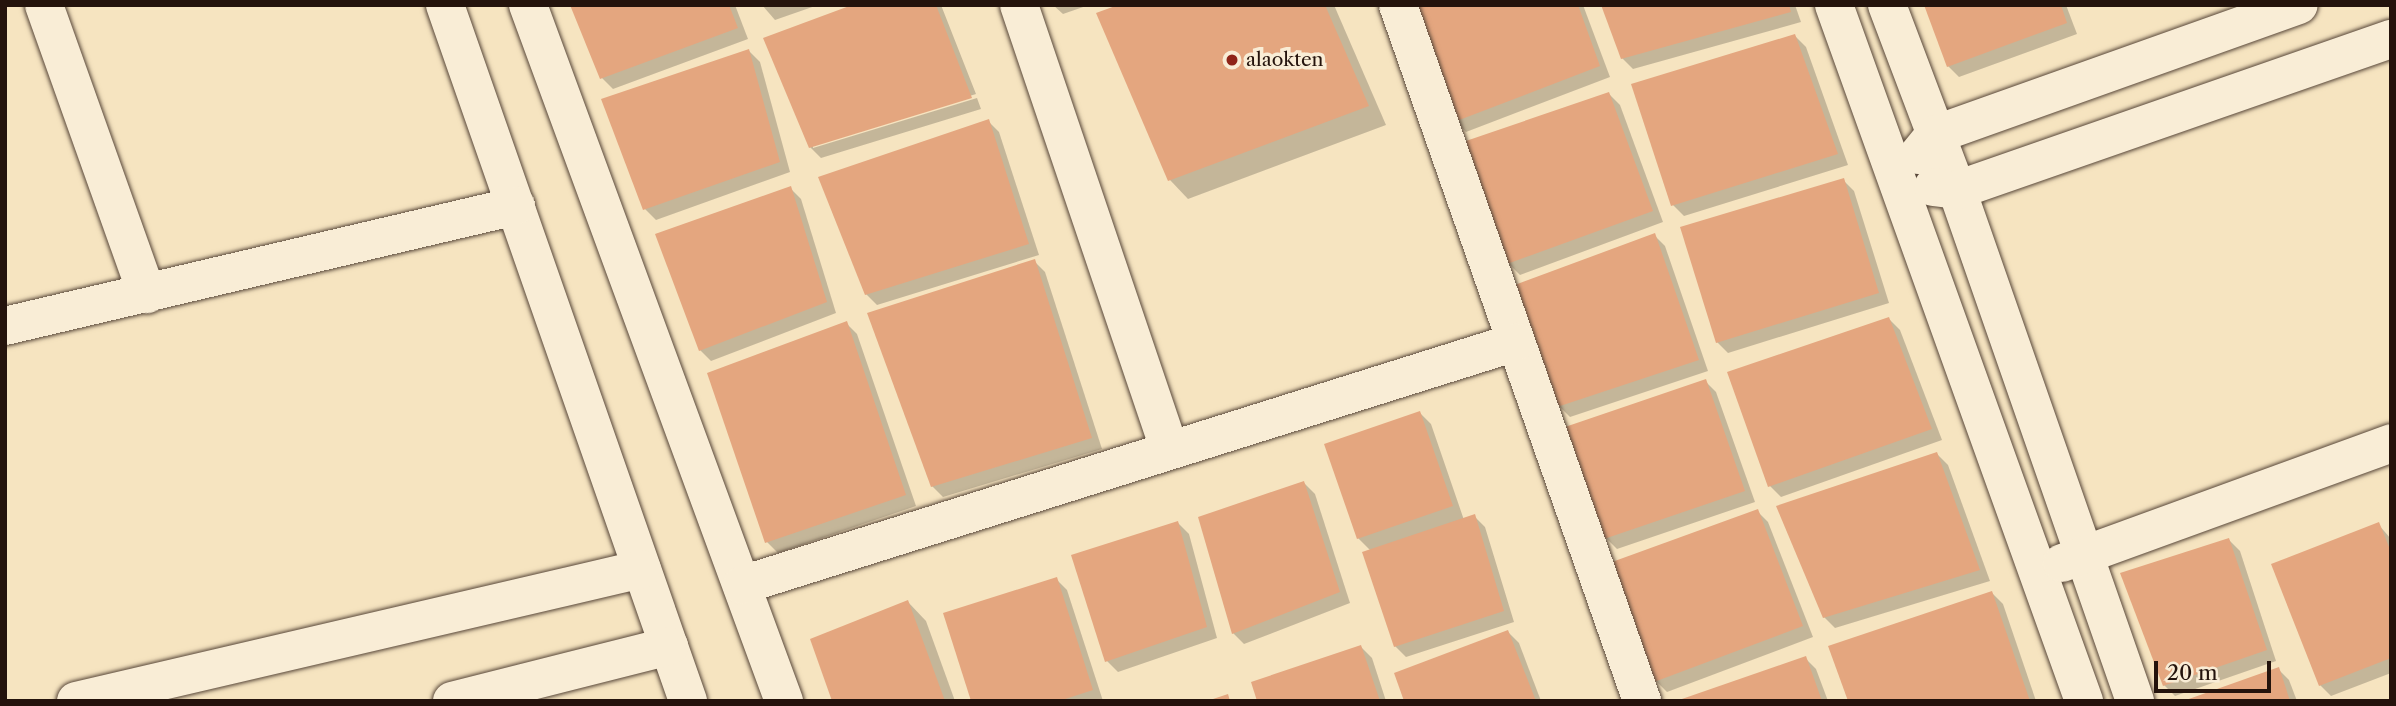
<!DOCTYPE html>
<html>
<head>
<meta charset="utf-8">
<style>
  body { margin:0 }
  #map { position:relative; width:2396px; height:706px; overflow:hidden; background:#f6e4c0; font-family:"Libre Caslon Text",serif }
  div>[style] { position:absolute }
  [style*='--x'] { left:calc(var(--x)*1px); top:calc(var(--y)*1px); width:calc(var(--w)*1px); rotate:calc(var(--a)*1deg) }
  .shadow>* { inset:0; background:#0003 }
  .building>* { inset:0; background:#e4a67f }
  .roads { filter:drop-shadow(0 0 2px #584739) drop-shadow(0 0 2px #584739) }
  .minor>* { height:38px; margin:-19px; padding:0 19px; transform-origin:19px; border-radius:19px; background:#f9edd6 }
  .dots>* { width:19px; height:19px; translate:-50% -50%; box-sizing:border-box; border:4px solid #f9edd6; border-radius:50% }
  span { translate:-50% -50%; white-space:nowrap; text-align:center; line-height:1.15; -webkit-text-stroke:7px #f9edd6; paint-order:stroke }
  .poi-label { font-size:19px; color:#24130c }
  .left { translate:0 -50%; text-align:left }
  .frame { position:absolute; inset:0; border:7px solid #24130c; pointer-events:none }
  .scale { position:absolute; left:2154px; top:661px; width:117px; height:32px; box-sizing:border-box; border:4px solid #24130c; border-top:0; padding-left:9px; font-size:21px; line-height:24px; white-space:nowrap; color:#24130c; -webkit-text-stroke:5px #f9edd6; paint-order:stroke }
</style>
</head>
<body>
<div id="map">
  <div class="shadow">
    <i style="clip-path:polygon(572px 5px,735px 5px,748px 39px,613px 89px,602px 78px)"></i>
    <i style="clip-path:polygon(762px 5px,818px 5px,775px 20px)"></i>
    <i style="clip-path:polygon(857px 5px,941px 5px,976px 94px,813px 145px,813px 148px,977px 98px,981px 109px,821px 158px,810px 147px)"></i>
    <i style="clip-path:polygon(1053px 5px,1089px 5px,1063px 14px)"></i>
    <i style="clip-path:polygon(1123px 5px,1334px 5px,1386px 125px,1188px 199px,1170px 180px)"></i>
    <i style="clip-path:polygon(1414px 5px,1583px 5px,1610px 77px,1466px 132px,1455px 121px)"></i>
    <i style="clip-path:polygon(1603px 5px,1795px 5px,1801px 22px,1633px 69px,1622px 58px)"></i>
    <i style="clip-path:polygon(1925px 5px,2066px 5px,2077px 34px,1959px 77px,1948px 66px)"></i>
    <i style="clip-path:polygon(1795px 36px,1806px 47px,1848px 165px,1684px 216px,1673px 205px)"></i>
    <i style="clip-path:polygon(749px 51px,760px 62px,790px 172px,656px 220px,645px 209px)"></i>
    <i style="clip-path:polygon(1609px 94px,1620px 105px,1663px 222px,1520px 275px,1509px 264px)"></i>
    <i style="clip-path:polygon(988px 121px,999px 132px,1039px 255px,877px 305px,866px 294px)"></i>
    <i style="clip-path:polygon(1843px 180px,1854px 191px,1889px 303px,1728px 353px,1717px 342px)"></i>
    <i style="clip-path:polygon(790px 188px,801px 199px,836px 313px,711px 361px,700px 350px)"></i>
    <i style="clip-path:polygon(1654px 235px,1665px 246px,1708px 371px,1570px 417px,1559px 406px)"></i>
    <i style="clip-path:polygon(1034px 261px,1045px 272px,1102px 449px,943px 497px,932px 486px)"></i>
    <i style="clip-path:polygon(1889px 319px,1900px 330px,1942px 440px,1781px 497px,1770px 486px)"></i>
    <i style="clip-path:polygon(846px 323px,857px 334px,916px 506px,778px 553px,767px 542px,709px 374px)"></i>
    <i style="clip-path:polygon(1705px 381px,1716px 392px,1755px 502px,1617px 549px,1606px 538px)"></i>
    <i style="clip-path:polygon(1420px 413px,1431px 424px,1464px 520px,1474px 516px,1485px 527px,1514px 622px,1406px 657px,1395px 646px,1371px 551px,1358px 538px)"></i>
    <i style="clip-path:polygon(1937px 454px,1948px 465px,1990px 581px,1835px 628px,1824px 617px)"></i>
    <i style="clip-path:polygon(1304px 483px,1315px 494px,1350px 603px,1244px 644px,1233px 633px)"></i>
    <i style="clip-path:polygon(1757px 511px,1768px 522px,1813px 637px,1667px 692px,1656px 681px)"></i>
    <i style="clip-path:polygon(1178px 523px,1189px 534px,1217px 638px,1118px 672px,1107px 661px)"></i>
    <i style="clip-path:polygon(2378px 524px,2391px 539px,2391px 673px,2331px 696px,2320px 685px)"></i>
    <i style="clip-path:polygon(2229px 540px,2240px 551px,2276px 661px,2175px 696px,2164px 685px)"></i>
    <i style="clip-path:polygon(1056px 579px,1067px 590px,1103px 701px,973px 701px)"></i>
    <i style="clip-path:polygon(1992px 593px,2003px 604px,2036px 701px,1850px 701px)"></i>
    <i style="clip-path:polygon(908px 602px,926px 621px,955px 701px,834px 701px)"></i>
    <i style="clip-path:polygon(1508px 632px,1519px 643px,1541px 701px,1406px 701px)"></i>
    <i style="clip-path:polygon(1361px 647px,1372px 658px,1386px 701px,1259px 701px)"></i>
    <i style="clip-path:polygon(1805px 658px,1816px 669px,1828px 701px,1683px 701px)"></i>
    <i style="clip-path:polygon(2278px 669px,2289px 680px,2297px 701px,2191px 701px)"></i>
  </div>
  <div class="building">
    <i style="clip-path:polygon(570px 5px,729px 5px,738px 28px,600px 79px)"></i>
    <i style="clip-path:polygon(852px 5px,936px 5px,972px 98px,809px 148px,763px 38px)"></i>
    <i style="clip-path:polygon(1118px 5px,1325px 5px,1369px 106px,1168px 181px,1096px 13px)"></i>
    <i style="clip-path:polygon(1412px 5px,1578px 5px,1600px 66px,1454px 122px)"></i>
    <i style="clip-path:polygon(1601px 5px,1789px 5px,1791px 12px,1621px 59px)"></i>
    <i style="clip-path:polygon(1924px 5px,2061px 5px,2067px 23px,1947px 67px)"></i>
    <i style="clip-path:polygon(1795px 34px,1838px 154px,1671px 206px,1631px 84px)"></i>
    <i style="clip-path:polygon(749px 49px,780px 162px,643px 210px,601px 99px)"></i>
    <i style="clip-path:polygon(1609px 92px,1653px 211px,1507px 264px,1460px 143px)"></i>
    <i style="clip-path:polygon(989px 119px,1029px 244px,865px 295px,818px 177px)"></i>
    <i style="clip-path:polygon(1844px 178px,1879px 293px,1716px 343px,1680px 227px)"></i>
    <i style="clip-path:polygon(791px 186px,827px 302px,699px 351px,655px 234px)"></i>
    <i style="clip-path:polygon(1655px 233px,1699px 360px,1557px 407px,1512px 286px)"></i>
    <i style="clip-path:polygon(1035px 259px,1092px 438px,931px 487px,867px 313px)"></i>
    <i style="clip-path:polygon(1889px 317px,1932px 429px,1768px 487px,1727px 372px)"></i>
    <i style="clip-path:polygon(847px 321px,906px 495px,765px 543px,707px 373px)"></i>
    <i style="clip-path:polygon(1706px 379px,1745px 491px,1604px 539px,1565px 427px)"></i>
    <i style="clip-path:polygon(1420px 411px,1453px 506px,1357px 539px,1324px 444px)"></i>
    <i style="clip-path:polygon(1937px 452px,1980px 570px,1823px 618px,1776px 506px)"></i>
    <i style="clip-path:polygon(1304px 481px,1340px 592px,1232px 634px,1198px 517px)"></i>
    <i style="clip-path:polygon(1758px 509px,1803px 626px,1654px 682px,1612px 562px)"></i>
    <i style="clip-path:polygon(1475px 514px,1504px 611px,1394px 647px,1362px 552px)"></i>
    <i style="clip-path:polygon(1178px 521px,1207px 627px,1105px 662px,1071px 555px)"></i>
    <i style="clip-path:polygon(2379px 522px,2391px 552px,2391px 658px,2319px 686px,2271px 564px)"></i>
    <i style="clip-path:polygon(2229px 538px,2267px 650px,2163px 686px,2120px 573px)"></i>
    <i style="clip-path:polygon(1057px 577px,1093px 690px,1059px 701px,971px 701px,943px 613px)"></i>
    <i style="clip-path:polygon(1992px 591px,2030px 701px,1848px 701px,1828px 646px)"></i>
    <i style="clip-path:polygon(908px 600px,945px 701px,832px 701px,810px 639px)"></i>
    <i style="clip-path:polygon(1508px 630px,1536px 701px,1404px 701px,1394px 673px)"></i>
    <i style="clip-path:polygon(1361px 645px,1380px 701px,1257px 701px,1251px 682px)"></i>
    <i style="clip-path:polygon(1806px 656px,1822px 701px,1679px 701px,1679px 700px)"></i>
    <i style="clip-path:polygon(2279px 667px,2290px 701px,2187px 701px,2186px 700px)"></i>
    <i style="clip-path:polygon(1228px 694px,1230px 701px,1210px 701px,1210px 700px)"></i>
  </div>
  <div class="roads">
    <div class="minor">
      <i style="--x:44;--y:5;--w:307;--a:70.4"></i>
      <i style="--x:445;--y:5;--w:737;--a:70.75"></i>
      <i style="--x:528;--y:5;--w:742;--a:69.81"></i>
      <i style="--x:1019;--y:5;--w:470;--a:71.3"></i>
      <i style="--x:1398;--y:5;--w:738;--a:70.68"></i>
      <i style="--x:1834;--y:5;--w:740;--a:70.24"></i>
      <i style="--x:1887;--y:5;--w:198;--a:69.3"></i>
      <i style="--x:1957;--y:190;--w:541;--a:70.79"></i>
      <i style="--x:1918;--y:155;--w:26;--a:-51"></i>
      <i style="--x:1934;--y:135;--w:387;--a:-19.6"></i>
      <i style="--x:1933;--y:187;--w:24;--a:7"></i>
      <i style="--x:1957;--y:190;--w:460;--a:-19.2"></i>
      <i style="--x:5;--y:326;--w:525;--a:-13.22"></i>
      <i style="--x:2062;--y:563;--w:350;--a:-20"></i>
      <i style="--x:742;--y:585;--w:811;--a:-17.43"></i>
      <i style="--x:76;--y:701;--w:581;--a:-13.13"></i>
      <i style="--x:452;--y:701;--w:224;--a:-14.2"></i>
    </div>
  </div>
  <div class="dots">
    <i style="left:1232px;top:60px;background:#8f2418"></i>
  </div>
  <div class="poi-label">
    <span class="left" style="left:1246px;top:60px">alaokten</span>
  </div>
  <div class="frame"></div>
  <div class="scale">20 m</div>
</div>
</body>
</html>
